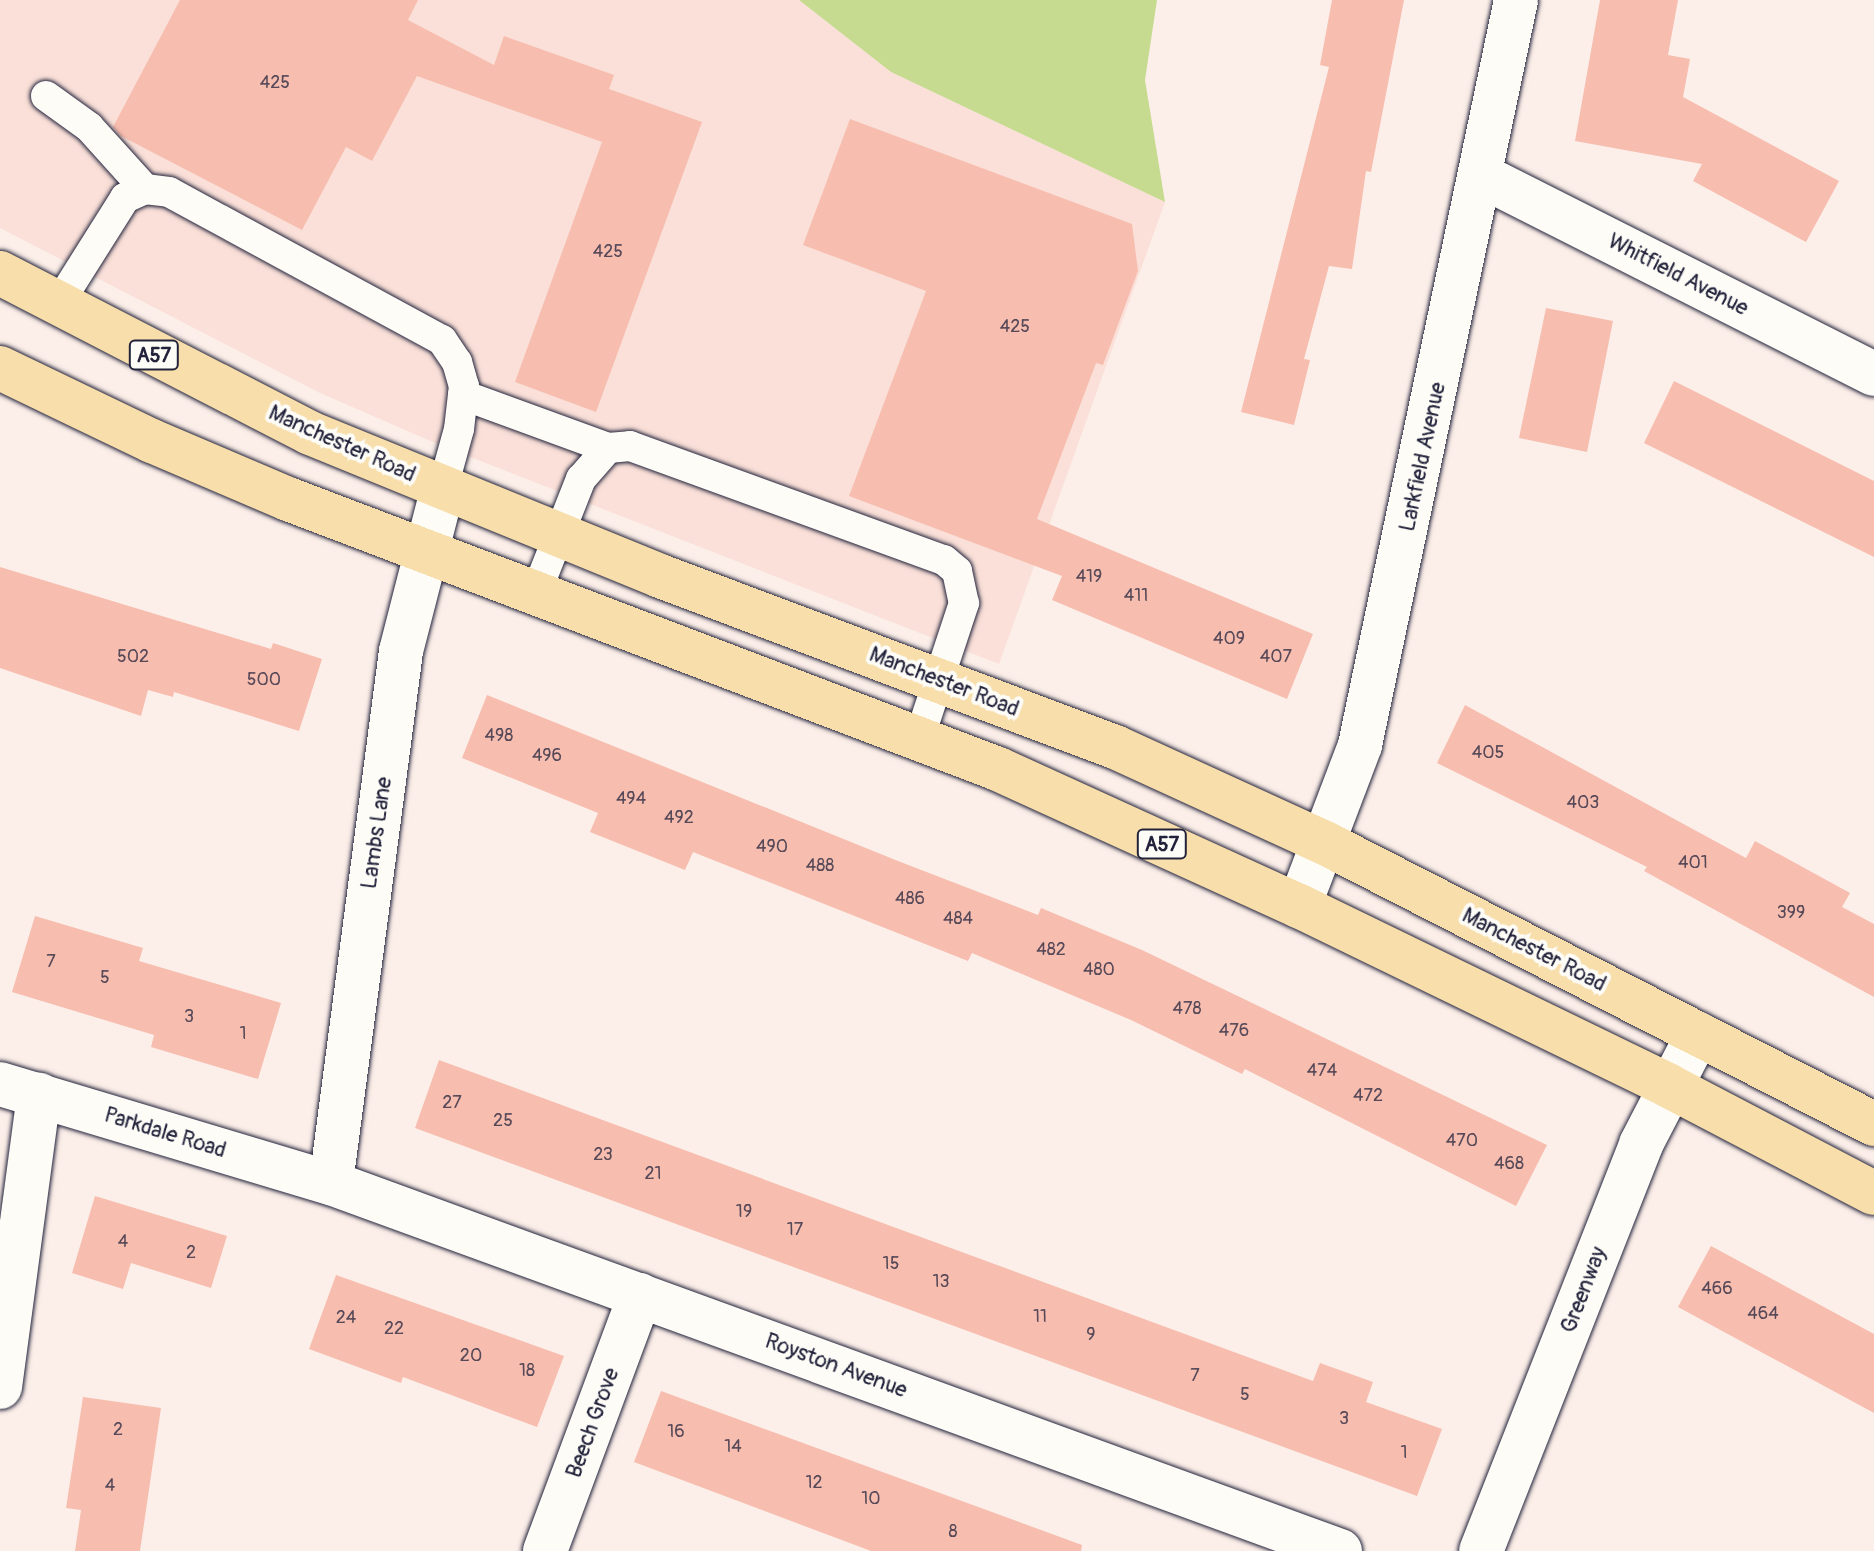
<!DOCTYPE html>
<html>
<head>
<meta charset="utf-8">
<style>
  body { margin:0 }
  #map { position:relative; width:1874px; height:1551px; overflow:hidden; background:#fcefe9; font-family:Pangolin,sans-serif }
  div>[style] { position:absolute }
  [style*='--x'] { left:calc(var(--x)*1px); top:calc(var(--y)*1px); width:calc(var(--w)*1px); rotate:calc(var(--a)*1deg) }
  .built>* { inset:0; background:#fae0d8 }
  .green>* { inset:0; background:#c6db90 }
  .building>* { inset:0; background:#f7bdaf }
  .roads { filter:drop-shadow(0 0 2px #22223b) drop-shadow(0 0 2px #22223b) }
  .service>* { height:30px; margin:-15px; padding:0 15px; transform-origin:15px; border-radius:15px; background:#fdfcf7 }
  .minor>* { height:44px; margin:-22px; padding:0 22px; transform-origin:22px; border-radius:22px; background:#fdfcf7 }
  .primary>* { height:44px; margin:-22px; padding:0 22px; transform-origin:22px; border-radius:22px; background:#f8deab }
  span { translate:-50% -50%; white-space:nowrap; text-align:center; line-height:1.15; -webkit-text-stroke:8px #fdfcf7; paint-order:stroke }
  .number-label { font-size:18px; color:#574958 }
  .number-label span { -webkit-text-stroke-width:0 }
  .shield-label span { padding:2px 6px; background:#fdfcf7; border:2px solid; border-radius:6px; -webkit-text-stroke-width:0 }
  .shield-label { font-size:20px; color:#22223b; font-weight:700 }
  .street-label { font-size:22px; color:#22223b }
</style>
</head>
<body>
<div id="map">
  <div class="built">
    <i style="clip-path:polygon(0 0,799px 0,891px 72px,1165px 202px,999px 664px,442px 446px,320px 393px,0 228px)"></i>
  </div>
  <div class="green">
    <i style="clip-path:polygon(799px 0,1157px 0,1145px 80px,1165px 202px,891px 72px)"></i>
  </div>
  <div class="building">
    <i style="clip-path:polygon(180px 0,418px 0,408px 20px,494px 65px,504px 36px,614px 75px,609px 89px,702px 122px,596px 412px,515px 382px,602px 142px,417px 76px,372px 161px,346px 147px,302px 230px,121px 136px,113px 127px)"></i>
    <i style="clip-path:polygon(1332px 0,1404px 0,1371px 172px,1366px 171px,1352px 269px,1329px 266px,1304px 359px,1310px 360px,1294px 425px,1241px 412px,1329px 67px,1320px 65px)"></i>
    <i style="clip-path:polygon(1600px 0,1678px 0,1668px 55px,1690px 59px,1683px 97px,1839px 181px,1806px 242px,1693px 181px,1702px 164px,1575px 141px)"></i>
    <i style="clip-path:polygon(850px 119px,1132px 224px,1138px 271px,1103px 365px,1096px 363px,1037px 519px,1313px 634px,1287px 699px,1052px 600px,1062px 576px,849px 496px,926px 291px,803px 245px)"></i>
    <i style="clip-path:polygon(1546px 308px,1613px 321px,1587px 452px,1519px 438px)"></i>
    <i style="clip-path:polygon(1674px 381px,1874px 481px,1874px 557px,1644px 443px)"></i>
    <i style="clip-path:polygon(0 567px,271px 649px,273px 643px,322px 659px,299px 731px,174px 692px,173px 697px,148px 690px,141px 716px,0 668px)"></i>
    <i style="clip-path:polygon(487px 695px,898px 861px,1038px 915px,1041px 908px,1142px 950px,1547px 1145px,1516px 1206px,1245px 1069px,1242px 1074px,1131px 1020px,972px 953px,968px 961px,693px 852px,685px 870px,590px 832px,598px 813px,462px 758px)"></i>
    <i style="clip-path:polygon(1465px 705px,1746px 858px,1755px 841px,1850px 893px,1842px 907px,1874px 924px,1874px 997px,1644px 871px,1647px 867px,1437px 763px)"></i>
    <i style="clip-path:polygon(35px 916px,143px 948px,139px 961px,281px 1003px,258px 1079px,151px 1047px,154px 1035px,12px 992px)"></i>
    <i style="clip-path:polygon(439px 1060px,1313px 1381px,1320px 1363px,1373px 1382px,1366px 1402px,1442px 1429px,1417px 1496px,415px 1128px)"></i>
    <i style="clip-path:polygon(95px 1196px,227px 1236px,211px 1288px,131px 1263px,123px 1289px,72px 1273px)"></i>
    <i style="clip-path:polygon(1711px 1246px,1874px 1334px,1874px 1413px,1678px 1307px)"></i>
    <i style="clip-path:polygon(336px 1275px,564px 1356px,537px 1427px,403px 1377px,401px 1383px,309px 1349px)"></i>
    <i style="clip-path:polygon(661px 1391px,1082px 1545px,1081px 1551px,871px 1551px,634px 1462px)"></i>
    <i style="clip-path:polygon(83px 1397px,161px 1408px,140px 1551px,75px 1551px,81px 1510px,66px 1508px)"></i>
  </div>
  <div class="roads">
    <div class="service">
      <i style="--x:46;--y:96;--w:53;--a:35.8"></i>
      <i style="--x:89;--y:127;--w:84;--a:47.9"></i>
      <i style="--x:57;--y:306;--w:128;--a:-57.8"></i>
      <i style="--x:125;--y:198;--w:22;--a:-24"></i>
      <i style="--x:145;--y:189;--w:24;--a:7"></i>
      <i style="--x:169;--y:192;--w:311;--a:28.5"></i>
      <i style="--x:442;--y:340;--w:27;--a:56"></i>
      <i style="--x:457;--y:362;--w:25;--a:74"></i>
      <i style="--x:464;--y:386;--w:43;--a:96.6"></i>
      <i style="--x:459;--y:429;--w:60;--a:105.4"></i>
      <i style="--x:463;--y:395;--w:154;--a:20.1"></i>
      <i style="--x:536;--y:593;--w:123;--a:-68.5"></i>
      <i style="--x:581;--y:479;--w:41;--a:-48.9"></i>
      <i style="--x:608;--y:448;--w:22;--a:-5"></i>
      <i style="--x:630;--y:446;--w:334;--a:20"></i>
      <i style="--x:944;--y:560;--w:17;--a:40"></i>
      <i style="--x:957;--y:571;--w:33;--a:78"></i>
      <i style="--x:964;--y:603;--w:143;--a:108.3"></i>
    </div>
    <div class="minor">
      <i style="--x:1482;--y:176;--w:439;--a:26.8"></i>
      <i style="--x:1299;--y:906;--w:172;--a:-69.2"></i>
      <i style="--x:1360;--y:745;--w:761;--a:-78.17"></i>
      <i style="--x:0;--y:1084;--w:345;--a:16.7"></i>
      <i style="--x:331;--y:1183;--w:1074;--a:20.04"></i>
      <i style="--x:331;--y:1183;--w:537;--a:-82.5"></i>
      <i style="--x:401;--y:651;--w:169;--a:-75.6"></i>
      <i style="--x:0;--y:1387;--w:295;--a:-82.4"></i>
      <i style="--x:545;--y:1551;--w:273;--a:-69.6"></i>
      <i style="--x:1481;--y:1551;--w:437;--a:-68.5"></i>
      <i style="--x:1641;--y:1144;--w:124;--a:-62.6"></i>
    </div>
    <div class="primary">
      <i style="--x:0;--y:273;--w:349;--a:27.3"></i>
      <i style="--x:310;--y:433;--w:378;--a:22.2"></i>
      <i style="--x:660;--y:576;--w:486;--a:20.6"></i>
      <i style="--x:1115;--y:747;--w:231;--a:24.6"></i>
      <i style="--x:1325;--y:843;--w:617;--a:27.11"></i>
      <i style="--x:0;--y:368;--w:169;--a:25.7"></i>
      <i style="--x:152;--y:441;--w:148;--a:23.1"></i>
      <i style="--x:288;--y:499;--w:760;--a:20.82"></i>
      <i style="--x:998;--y:769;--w:331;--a:24.5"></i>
      <i style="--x:1299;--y:906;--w:411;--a:25.9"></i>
      <i style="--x:1669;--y:1086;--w:231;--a:27.6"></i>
    </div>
  </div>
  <div class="number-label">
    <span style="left:275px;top:83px">425</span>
    <span style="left:608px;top:252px">425</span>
    <span style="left:1015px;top:327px">425</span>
    <span style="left:1089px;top:577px">419</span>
    <span style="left:1136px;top:596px">411</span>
    <span style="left:1229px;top:639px">409</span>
    <span style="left:133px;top:657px">502</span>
    <span style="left:1276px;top:657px">407</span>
    <span style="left:264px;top:680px">500</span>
    <span style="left:499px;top:736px">498</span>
    <span style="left:1488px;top:753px">405</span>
    <span style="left:547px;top:756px">496</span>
    <span style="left:631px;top:799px">494</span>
    <span style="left:1583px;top:803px">403</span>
    <span style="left:679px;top:818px">492</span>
    <span style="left:772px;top:847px">490</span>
    <span style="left:1693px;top:863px">401</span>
    <span style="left:820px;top:866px">488</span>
    <span style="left:910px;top:899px">486</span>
    <span style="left:1791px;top:913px">399</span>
    <span style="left:958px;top:919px">484</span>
    <span style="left:1051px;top:950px">482</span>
    <span style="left:51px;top:962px">7</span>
    <span style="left:1099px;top:970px">480</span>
    <span style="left:105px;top:978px">5</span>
    <span style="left:1187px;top:1009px">478</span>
    <span style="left:189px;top:1017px">3</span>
    <span style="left:1234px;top:1031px">476</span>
    <span style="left:243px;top:1034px">1</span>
    <span style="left:1322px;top:1071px">474</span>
    <span style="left:1368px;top:1096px">472</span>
    <span style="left:452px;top:1103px">27</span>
    <span style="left:503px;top:1121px">25</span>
    <span style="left:1462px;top:1141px">470</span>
    <span style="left:603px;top:1155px">23</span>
    <span style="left:1509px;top:1164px">468</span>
    <span style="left:653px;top:1174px">21</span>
    <span style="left:744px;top:1212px">19</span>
    <span style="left:795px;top:1230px">17</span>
    <span style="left:123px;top:1242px">4</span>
    <span style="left:191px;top:1253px">2</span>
    <span style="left:891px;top:1264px">15</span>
    <span style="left:941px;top:1282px">13</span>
    <span style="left:1717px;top:1289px">466</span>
    <span style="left:1763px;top:1314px">464</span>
    <span style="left:1040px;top:1317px">11</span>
    <span style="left:346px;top:1318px">24</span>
    <span style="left:394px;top:1329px">22</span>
    <span style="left:1091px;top:1335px">9</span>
    <span style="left:471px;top:1356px">20</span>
    <span style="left:527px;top:1371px">18</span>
    <span style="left:1195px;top:1376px">7</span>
    <span style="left:1245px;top:1395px">5</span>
    <span style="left:1344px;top:1419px">3</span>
    <span style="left:118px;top:1430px">2</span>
    <span style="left:676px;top:1432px">16</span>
    <span style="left:733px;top:1447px">14</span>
    <span style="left:1404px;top:1453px">1</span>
    <span style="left:814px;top:1483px">12</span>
    <span style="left:110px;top:1486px">4</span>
    <span style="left:871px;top:1499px">10</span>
    <span style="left:953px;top:1532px">8</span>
  </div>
  <div class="shield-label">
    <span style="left:154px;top:355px">A57</span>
    <span style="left:1162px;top:844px">A57</span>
  </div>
  <div class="street-label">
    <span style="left:1678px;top:275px;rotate:27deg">Whitfield Avenue</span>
    <span style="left:342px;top:444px;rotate:24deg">Manchester Road</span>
    <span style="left:1423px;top:457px;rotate:-78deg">Larkfield Avenue</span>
    <span style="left:944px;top:682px;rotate:21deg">Manchester Road</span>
    <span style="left:377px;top:833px;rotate:-82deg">Lambs Lane</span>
    <span style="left:1534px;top:950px;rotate:27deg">Manchester Road</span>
    <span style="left:165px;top:1133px;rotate:17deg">Parkdale Road</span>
    <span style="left:1584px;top:1290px;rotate:-69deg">Greenway</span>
    <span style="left:836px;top:1366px;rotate:20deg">Royston Avenue</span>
    <span style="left:593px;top:1423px;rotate:-70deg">Beech Grove</span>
  </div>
</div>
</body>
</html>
